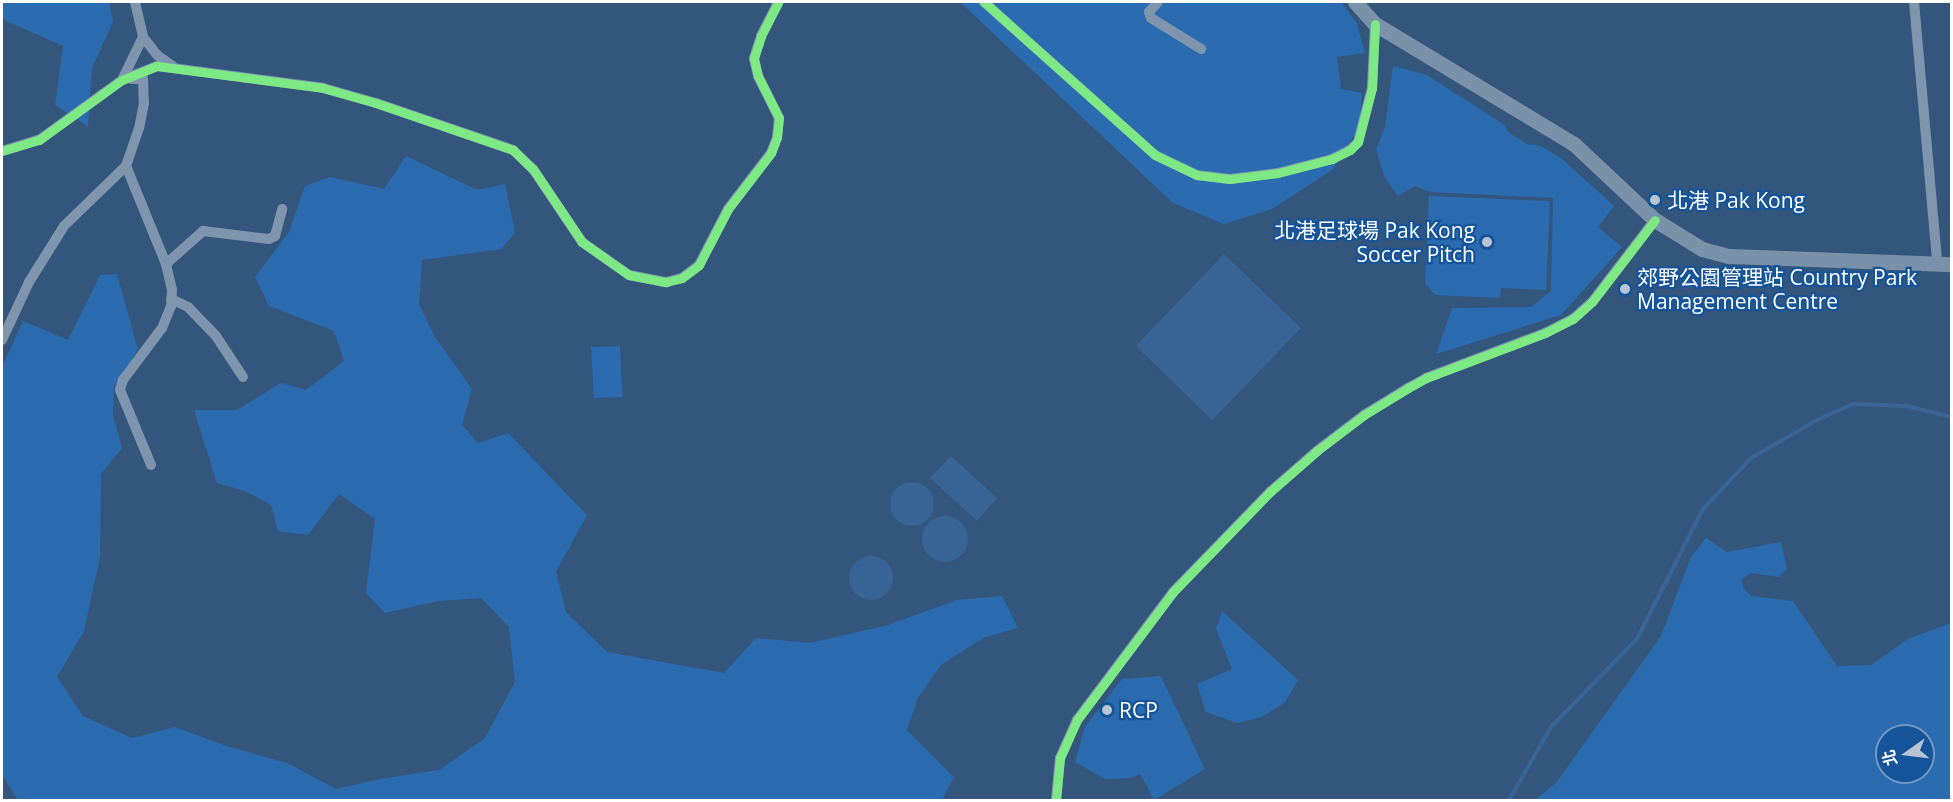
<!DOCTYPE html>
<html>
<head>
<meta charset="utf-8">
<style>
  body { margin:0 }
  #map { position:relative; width:1953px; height:802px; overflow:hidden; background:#34567c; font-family:"Open Sans","Noto Sans TC",sans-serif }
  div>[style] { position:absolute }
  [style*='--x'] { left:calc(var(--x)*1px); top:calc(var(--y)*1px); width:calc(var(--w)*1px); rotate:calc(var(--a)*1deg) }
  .green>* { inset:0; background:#2b6cb0 }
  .water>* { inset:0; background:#396596 }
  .round { border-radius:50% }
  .stream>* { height:4px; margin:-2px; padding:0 2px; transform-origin:2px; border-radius:2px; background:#396596 }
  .street>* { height:10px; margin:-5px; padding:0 5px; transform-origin:5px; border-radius:5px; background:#7f95ae }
  .secondary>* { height:15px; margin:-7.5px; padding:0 7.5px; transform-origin:7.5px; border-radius:7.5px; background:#7a91aa }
  .cycleway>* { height:9px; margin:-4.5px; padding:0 4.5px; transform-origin:4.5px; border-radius:4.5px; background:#7ce984 }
  .dots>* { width:16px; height:16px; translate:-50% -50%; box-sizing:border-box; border:3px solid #16549a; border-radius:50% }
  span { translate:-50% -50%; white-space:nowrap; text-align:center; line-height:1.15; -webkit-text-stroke:4.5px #16549a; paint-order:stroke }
  .poi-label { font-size:21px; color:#fff }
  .left { translate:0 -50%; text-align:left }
  .right { translate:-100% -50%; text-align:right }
  .frame { position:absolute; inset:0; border:3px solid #fff; pointer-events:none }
  .north { position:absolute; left:1875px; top:724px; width:60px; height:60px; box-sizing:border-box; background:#16549a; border:2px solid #7398c2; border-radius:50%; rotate:256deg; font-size:16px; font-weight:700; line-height:24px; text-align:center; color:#fff }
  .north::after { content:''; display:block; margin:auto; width:21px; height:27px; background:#b8c4d1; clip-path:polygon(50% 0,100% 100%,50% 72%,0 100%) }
</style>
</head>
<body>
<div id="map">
  <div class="green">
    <i style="clip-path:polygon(2px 2px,109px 2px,113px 22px,92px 68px,88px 126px,55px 105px,63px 46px,2px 19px)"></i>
    <i style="clip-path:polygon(960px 2px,1341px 2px,1356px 22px,1365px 53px,1337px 57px,1341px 89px,1362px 93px,1359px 128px,1332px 170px,1272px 209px,1224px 224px,1173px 203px)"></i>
    <i style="clip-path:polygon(1393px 66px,1427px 75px,1506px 126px,1508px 132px,1527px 144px,1541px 146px,1561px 158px,1614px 206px,1598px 227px,1622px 247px,1561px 315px,1436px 354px,1452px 308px,1531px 307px,1551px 291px,1553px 198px,1430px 192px,1415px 186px,1398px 196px,1385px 178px,1376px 150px,1385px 127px)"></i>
    <i style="clip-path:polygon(406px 156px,477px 190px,505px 184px,515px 233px,501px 249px,422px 260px,419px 304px,435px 337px,472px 389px,462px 425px,478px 443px,508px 433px,587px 515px,556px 572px,566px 612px,607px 652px,724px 673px,756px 638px,810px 643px,888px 625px,957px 600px,1002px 596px,1018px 628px,983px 638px,941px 665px,918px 698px,907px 730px,954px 777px,942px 800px,18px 800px,2px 775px,2px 367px,23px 321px,68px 340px,100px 275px,117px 274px,138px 350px,114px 387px,113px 415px,122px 448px,101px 474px,100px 557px,84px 631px,57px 677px,83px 716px,132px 738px,175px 727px,226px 746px,287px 763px,336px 789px,380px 779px,439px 770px,485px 738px,515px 682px,509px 627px,481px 598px,438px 601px,385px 613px,366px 593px,375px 519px,339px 494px,308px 535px,278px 531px,271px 505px,245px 491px,217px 483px,194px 410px,237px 410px,281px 383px,306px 390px,344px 361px,334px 331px,269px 306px,255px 277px,289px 232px,305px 186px,330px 177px,384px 189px)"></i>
    <i style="clip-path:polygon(1429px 196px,1550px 201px,1546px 290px,1501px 288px,1500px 298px,1435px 295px,1425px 283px)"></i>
    <i style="clip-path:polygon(620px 346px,622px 397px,594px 398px,591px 347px)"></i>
    <i style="clip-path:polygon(evenodd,1706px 538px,1727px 552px,1781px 542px,1787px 569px,1779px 577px,1751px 573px,1741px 580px,1744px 589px,1751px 596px,1793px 601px,1837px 666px,1871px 665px,1908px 639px,1951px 623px,1951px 800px,1535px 800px,1556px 783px,1661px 636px,1691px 557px,1706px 538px,1887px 736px,1923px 736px,1923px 772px,1887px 772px,1887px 736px)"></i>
    <i style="clip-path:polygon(1222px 611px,1298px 680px,1285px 702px,1262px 717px,1237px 723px,1206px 712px,1197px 684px,1232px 669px,1216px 629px)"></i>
    <i style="clip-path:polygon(1161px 676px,1205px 769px,1154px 800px,1140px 774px,1130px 778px,1105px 779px,1075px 762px,1085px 727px,1122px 679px)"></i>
  </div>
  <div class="water">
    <i style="clip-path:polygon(1224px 254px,1301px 328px,1212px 420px,1136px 346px)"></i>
    <i style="clip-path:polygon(951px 456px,997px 498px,977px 521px,930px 478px)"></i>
    <i class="round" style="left:890px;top:482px;width:44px;height:44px"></i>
    <i class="round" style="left:922px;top:516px;width:46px;height:46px"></i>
    <i class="round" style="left:849px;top:556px;width:44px;height:44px"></i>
  </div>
  <div class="stream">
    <i style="--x:1509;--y:800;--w:84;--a:-60.1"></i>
    <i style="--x:1551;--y:727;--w:123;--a:-45.7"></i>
    <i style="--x:1637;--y:639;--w:146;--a:-63.1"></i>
    <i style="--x:1703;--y:509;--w:70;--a:-46.7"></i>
    <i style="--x:1751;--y:458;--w:76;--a:-29.9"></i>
    <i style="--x:1817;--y:420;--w:39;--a:-24"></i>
    <i style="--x:1853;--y:404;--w:53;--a:2.2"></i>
    <i style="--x:1906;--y:406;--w:47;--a:13.4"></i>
  </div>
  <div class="street">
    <i style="--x:135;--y:2;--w:36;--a:77"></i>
    <i style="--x:143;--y:37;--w:23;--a:52"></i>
    <i style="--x:157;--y:55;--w:19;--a:35"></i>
    <i style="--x:984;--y:2;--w:229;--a:41.8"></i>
    <i style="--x:1155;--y:155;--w:47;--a:25.5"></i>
    <i style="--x:1197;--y:175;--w:33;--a:7"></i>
    <i style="--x:1230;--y:179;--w:48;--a:-7.1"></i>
    <i style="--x:1278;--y:173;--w:56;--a:-14.5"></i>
    <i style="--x:1332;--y:159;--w:20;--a:-27"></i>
    <i style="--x:1350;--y:150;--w:11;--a:-45"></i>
    <i style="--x:1358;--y:142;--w:56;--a:-75.5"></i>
    <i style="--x:1372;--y:88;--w:64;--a:-87.3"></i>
    <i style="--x:1158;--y:2;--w:13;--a:132"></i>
    <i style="--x:1149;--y:12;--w:6;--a:72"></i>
    <i style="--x:1151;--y:18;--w:59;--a:31.8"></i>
    <i style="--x:1914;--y:2;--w:261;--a:84.9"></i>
    <i style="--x:131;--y:79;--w:12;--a:0"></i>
    <i style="--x:143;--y:79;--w:24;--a:88"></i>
    <i style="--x:144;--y:103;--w:25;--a:101"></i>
    <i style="--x:139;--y:128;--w:40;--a:108.9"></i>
    <i style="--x:126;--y:166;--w:106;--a:67.8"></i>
    <i style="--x:166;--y:264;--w:26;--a:77"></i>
    <i style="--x:172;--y:289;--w:17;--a:93"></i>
    <i style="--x:171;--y:306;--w:24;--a:112"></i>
    <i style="--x:162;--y:328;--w:65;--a:126.9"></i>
    <i style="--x:123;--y:380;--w:10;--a:107"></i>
    <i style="--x:120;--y:390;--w:81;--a:67.5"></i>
    <i style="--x:122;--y:80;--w:48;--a:-64"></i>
    <i style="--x:2;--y:151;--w:39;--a:-17"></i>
    <i style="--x:39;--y:140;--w:102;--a:-35.9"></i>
    <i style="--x:122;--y:80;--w:38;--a:-22"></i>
    <i style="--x:157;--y:66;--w:167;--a:7.5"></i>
    <i style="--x:323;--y:88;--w:55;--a:15.8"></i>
    <i style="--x:376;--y:103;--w:145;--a:18.9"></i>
    <i style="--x:513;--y:150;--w:28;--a:44"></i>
    <i style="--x:533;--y:169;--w:88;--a:56.1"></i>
    <i style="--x:582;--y:242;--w:57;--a:35.1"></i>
    <i style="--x:629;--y:275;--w:38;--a:11"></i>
    <i style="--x:666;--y:282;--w:16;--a:-14"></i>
    <i style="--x:682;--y:278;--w:21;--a:-37"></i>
    <i style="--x:699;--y:265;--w:63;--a:-62.6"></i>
    <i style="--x:728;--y:209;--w:71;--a:-52.5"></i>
    <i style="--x:771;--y:153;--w:17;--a:-69"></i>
    <i style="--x:777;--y:137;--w:19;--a:-84"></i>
    <i style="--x:779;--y:118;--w:47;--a:-116.6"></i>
    <i style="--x:758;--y:76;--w:18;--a:-103"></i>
    <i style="--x:754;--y:58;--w:23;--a:-72"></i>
    <i style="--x:761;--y:36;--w:38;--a:-63"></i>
    <i style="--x:166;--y:264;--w:50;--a:-41.7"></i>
    <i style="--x:203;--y:231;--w:66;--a:6.9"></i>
    <i style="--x:269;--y:239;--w:7;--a:-27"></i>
    <i style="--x:275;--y:236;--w:28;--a:-75"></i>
    <i style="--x:171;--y:299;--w:19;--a:25"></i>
    <i style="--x:188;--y:307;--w:40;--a:46"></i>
    <i style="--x:216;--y:336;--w:49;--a:56.6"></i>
    <i style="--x:2;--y:340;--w:64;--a:-65"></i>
    <i style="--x:29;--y:282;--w:66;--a:-58"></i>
    <i style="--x:64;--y:226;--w:86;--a:-44.1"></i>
    <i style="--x:1056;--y:800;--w:42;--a:-84.6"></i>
    <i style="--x:1060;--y:758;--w:42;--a:-65.9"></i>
    <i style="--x:1077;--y:720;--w:160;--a:-53.1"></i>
    <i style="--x:1173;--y:592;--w:141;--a:-45.9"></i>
    <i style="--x:1271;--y:491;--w:62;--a:-41.1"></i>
    <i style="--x:1318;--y:450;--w:58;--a:-37.3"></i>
    <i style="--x:1364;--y:415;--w:52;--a:-31.5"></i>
    <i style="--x:1408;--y:388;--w:21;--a:-29"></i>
    <i style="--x:1426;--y:378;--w:127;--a:-20.7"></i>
    <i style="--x:1545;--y:333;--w:31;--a:-27"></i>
    <i style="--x:1573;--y:319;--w:25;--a:-42"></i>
    <i style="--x:1592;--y:302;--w:103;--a:-52.5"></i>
  </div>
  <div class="secondary">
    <i style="--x:1355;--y:2;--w:30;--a:48"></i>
    <i style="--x:1375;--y:24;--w:232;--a:31.1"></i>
    <i style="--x:1574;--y:144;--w:111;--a:43.2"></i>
    <i style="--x:1655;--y:220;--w:55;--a:31.7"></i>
    <i style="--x:1702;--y:249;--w:28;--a:15"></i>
    <i style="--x:1729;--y:256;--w:223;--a:2.1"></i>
  </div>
  <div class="cycleway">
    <i style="--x:984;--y:2;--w:229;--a:41.8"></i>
    <i style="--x:1155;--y:155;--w:47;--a:25.5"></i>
    <i style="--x:1197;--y:175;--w:33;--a:7"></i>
    <i style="--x:1230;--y:179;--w:48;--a:-7.1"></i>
    <i style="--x:1278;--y:173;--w:56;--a:-14.5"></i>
    <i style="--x:1332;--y:159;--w:20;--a:-27"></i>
    <i style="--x:1350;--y:150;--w:11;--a:-45"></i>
    <i style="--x:1358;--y:142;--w:56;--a:-75.5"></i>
    <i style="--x:1372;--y:88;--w:64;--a:-87.3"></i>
    <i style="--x:2;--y:151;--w:39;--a:-17"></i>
    <i style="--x:39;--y:140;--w:102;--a:-35.9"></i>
    <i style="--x:122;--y:80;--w:38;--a:-22"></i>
    <i style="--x:157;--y:66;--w:167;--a:7.5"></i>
    <i style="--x:323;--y:88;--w:55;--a:15.8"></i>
    <i style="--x:376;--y:103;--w:145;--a:18.9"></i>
    <i style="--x:513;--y:150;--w:28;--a:44"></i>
    <i style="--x:533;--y:169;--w:88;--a:56.1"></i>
    <i style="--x:582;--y:242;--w:57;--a:35.1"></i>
    <i style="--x:629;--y:275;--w:38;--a:11"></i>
    <i style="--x:666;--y:282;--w:16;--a:-14"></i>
    <i style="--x:682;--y:278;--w:21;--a:-37"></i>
    <i style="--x:699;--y:265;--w:63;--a:-62.6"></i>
    <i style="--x:728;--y:209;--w:71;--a:-52.5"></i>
    <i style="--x:771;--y:153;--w:17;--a:-69"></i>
    <i style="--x:777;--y:137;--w:19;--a:-84"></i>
    <i style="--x:779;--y:118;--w:47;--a:-116.6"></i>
    <i style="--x:758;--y:76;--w:18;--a:-103"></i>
    <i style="--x:754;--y:58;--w:23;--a:-72"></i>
    <i style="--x:761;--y:36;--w:38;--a:-63"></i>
    <i style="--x:1056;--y:800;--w:42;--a:-84.6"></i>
    <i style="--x:1060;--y:758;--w:42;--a:-65.9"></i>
    <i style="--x:1077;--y:720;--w:160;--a:-53.1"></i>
    <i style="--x:1173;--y:592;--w:141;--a:-45.9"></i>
    <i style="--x:1271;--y:491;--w:62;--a:-41.1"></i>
    <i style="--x:1318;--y:450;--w:58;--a:-37.3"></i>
    <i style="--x:1364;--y:415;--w:52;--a:-31.5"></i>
    <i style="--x:1408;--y:388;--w:21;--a:-29"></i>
    <i style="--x:1426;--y:378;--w:127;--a:-20.7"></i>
    <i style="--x:1545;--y:333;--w:31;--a:-27"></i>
    <i style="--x:1573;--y:319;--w:25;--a:-42"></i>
    <i style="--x:1592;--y:302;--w:103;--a:-52.5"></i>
  </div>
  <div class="dots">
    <i style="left:1655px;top:200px;background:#b8c4d1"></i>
    <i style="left:1487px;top:242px;background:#b8c4d1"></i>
    <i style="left:1625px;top:289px;background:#b8c4d1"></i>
    <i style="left:1107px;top:710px;background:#b8c4d1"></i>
  </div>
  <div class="poi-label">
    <span class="left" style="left:1667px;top:200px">北港 Pak Kong</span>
    <span class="right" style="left:1475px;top:242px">北港足球場 Pak Kong<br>Soccer Pitch</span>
    <span class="left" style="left:1637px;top:289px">郊野公園管理站 Country Park<br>Management Centre</span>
    <span class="left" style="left:1119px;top:710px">RCP</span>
  </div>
  <div class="frame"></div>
  <div class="north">北</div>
</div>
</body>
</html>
